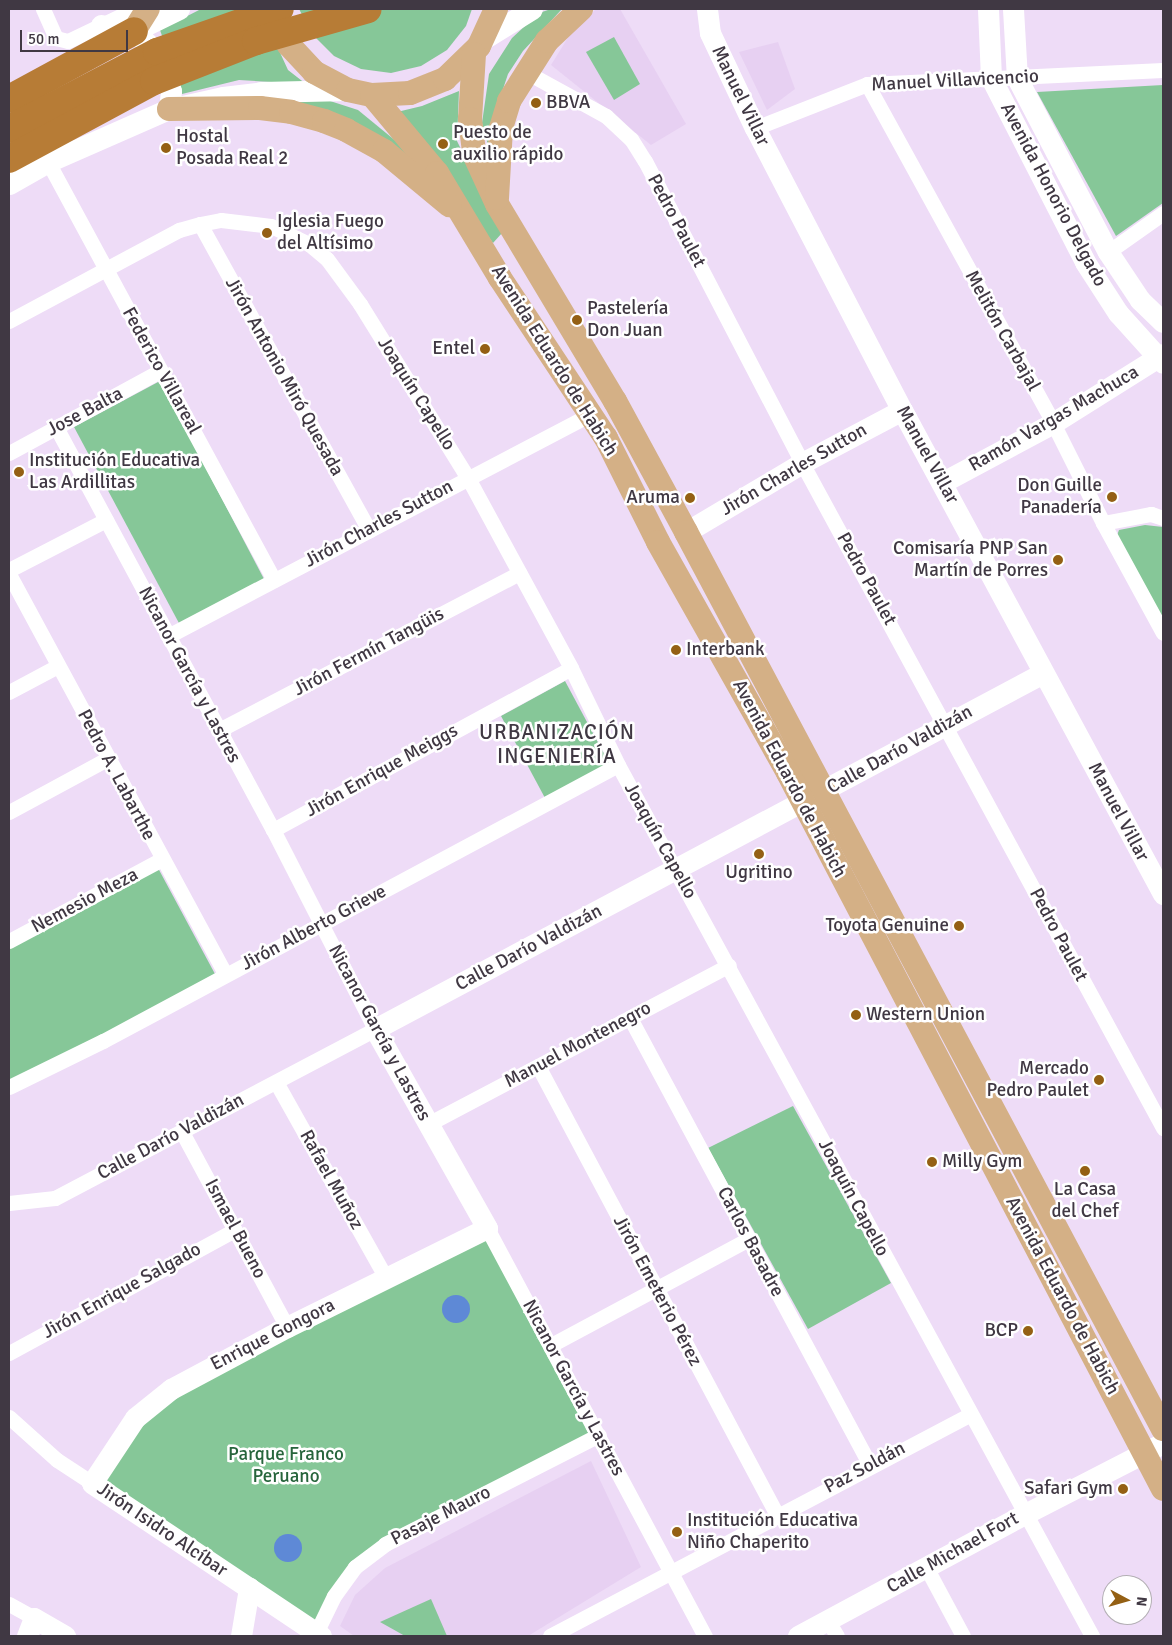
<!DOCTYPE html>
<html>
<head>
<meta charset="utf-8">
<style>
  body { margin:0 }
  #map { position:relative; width:1172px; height:1645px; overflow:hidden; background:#eedcf7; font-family:Signika,sans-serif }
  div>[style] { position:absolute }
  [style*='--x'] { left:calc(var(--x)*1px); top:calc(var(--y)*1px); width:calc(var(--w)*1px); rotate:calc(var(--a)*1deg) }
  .built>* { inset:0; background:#e7d0f2 }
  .green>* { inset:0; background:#86c798 }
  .water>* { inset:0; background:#5e89d6 }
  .round { border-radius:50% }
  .street>* { height:15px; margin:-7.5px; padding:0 7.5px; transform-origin:7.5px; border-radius:7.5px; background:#fff }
  .secondary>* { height:21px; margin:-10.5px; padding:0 10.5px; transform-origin:10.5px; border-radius:10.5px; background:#fff }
  .primary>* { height:24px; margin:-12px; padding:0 12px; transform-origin:12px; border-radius:12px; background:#d4b086 }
  .highway>* { height:28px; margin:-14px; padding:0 14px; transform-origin:14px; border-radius:14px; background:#b77c36 }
  .dots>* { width:14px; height:14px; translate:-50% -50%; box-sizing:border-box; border:2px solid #fff; border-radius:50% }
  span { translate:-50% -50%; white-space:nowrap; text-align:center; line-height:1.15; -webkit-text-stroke:5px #fff; paint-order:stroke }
  .street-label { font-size:19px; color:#403843 }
  .poi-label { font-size:19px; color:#403843 }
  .left { translate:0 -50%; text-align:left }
  .right { translate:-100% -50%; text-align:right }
  .park-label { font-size:19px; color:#27653c }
  .quarter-label { font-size:21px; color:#403843; letter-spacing:1px }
  .frame { position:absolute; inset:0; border:10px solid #403843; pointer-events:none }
  .north { position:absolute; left:1102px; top:1575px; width:50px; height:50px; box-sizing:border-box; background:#fff; border:1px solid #b3afb4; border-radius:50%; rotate:96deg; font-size:14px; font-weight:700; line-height:20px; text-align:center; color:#403843 }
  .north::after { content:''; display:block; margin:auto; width:18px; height:22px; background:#946014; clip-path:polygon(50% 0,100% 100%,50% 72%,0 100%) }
  .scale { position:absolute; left:20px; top:30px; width:108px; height:22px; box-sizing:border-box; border:2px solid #403843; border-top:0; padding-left:6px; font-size:15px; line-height:18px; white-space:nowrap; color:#403843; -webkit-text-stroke:4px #fff; paint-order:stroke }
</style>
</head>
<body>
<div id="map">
  <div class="built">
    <i style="clip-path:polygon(596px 9px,620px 9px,686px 124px,651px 145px,551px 65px,569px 36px)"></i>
    <i style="clip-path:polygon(778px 42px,795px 89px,767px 110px,739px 52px)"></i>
    <i style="clip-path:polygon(591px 1461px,641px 1567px,528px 1636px,354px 1636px,340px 1626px,355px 1595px,385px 1568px)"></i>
  </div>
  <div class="green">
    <i style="clip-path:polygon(201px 9px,260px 9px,288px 70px,306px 84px,239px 80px,182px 94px,160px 30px)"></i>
    <i style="clip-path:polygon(299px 9px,472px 9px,466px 26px,447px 50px,421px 66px,391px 73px,361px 69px,334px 56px,313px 35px)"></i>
    <i style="clip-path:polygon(551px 9px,562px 9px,523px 51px,508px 74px,499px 101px,491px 156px,482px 123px,489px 74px,512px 38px,539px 13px)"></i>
    <i style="clip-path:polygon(614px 37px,640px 84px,614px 100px,586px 52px)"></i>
    <i style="clip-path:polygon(1163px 85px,1163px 203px,1116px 236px,1037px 92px)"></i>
    <i style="clip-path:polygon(459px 91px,457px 141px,502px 233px,493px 243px,397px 112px,422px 106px)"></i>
    <i style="clip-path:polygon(276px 99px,327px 100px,358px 110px,408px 151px,430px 187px)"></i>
    <i style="clip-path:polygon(160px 381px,264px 579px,180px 625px,74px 427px)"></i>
    <i style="clip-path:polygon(1145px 525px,1163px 527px,1163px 625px,1116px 538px,1119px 530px)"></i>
    <i style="clip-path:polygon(565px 681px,609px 763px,545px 798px,501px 716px)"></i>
    <i style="clip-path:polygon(158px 868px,215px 974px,9px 1085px,9px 949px)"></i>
    <i style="clip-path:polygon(793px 1106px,891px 1283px,808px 1329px,708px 1148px)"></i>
    <i style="clip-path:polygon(487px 1228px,599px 1435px,355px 1568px,316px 1633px,92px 1483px,135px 1418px)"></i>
    <i style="clip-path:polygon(431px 1599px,447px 1636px,405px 1636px,380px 1622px)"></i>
  </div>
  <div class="water">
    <i class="round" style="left:442px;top:1295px;width:28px;height:28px"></i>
    <i class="round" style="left:274px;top:1534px;width:28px;height:28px"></i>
  </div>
  <div class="street">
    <i style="--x:43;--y:9;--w:32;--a:66"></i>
    <i style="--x:56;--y:38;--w:12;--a:14"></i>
    <i style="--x:68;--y:41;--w:74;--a:-25.5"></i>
    <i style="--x:526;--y:72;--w:91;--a:28.8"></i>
    <i style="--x:606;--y:116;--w:34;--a:43"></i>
    <i style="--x:631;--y:139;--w:26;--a:58"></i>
    <i style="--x:645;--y:161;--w:340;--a:62.5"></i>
    <i style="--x:802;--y:463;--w:757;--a:61.5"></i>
    <i style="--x:867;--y:84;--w:387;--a:61.2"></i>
    <i style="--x:1053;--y:423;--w:112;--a:63.4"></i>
    <i style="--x:1103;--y:523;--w:125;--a:61.4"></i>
    <i style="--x:755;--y:128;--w:120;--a:-21.4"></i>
    <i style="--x:867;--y:84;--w:296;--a:-2.7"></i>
    <i style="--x:48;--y:162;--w:475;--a:61.6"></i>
    <i style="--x:200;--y:224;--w:350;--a:61.1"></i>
    <i style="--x:1108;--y:252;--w:67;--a:-35.3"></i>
    <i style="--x:9;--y:321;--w:193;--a:-28.2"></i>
    <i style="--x:179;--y:230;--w:22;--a:-16"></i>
    <i style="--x:200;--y:224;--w:21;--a:-11"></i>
    <i style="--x:221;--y:220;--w:50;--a:6.8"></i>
    <i style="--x:271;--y:226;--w:42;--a:25.3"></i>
    <i style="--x:309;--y:244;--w:23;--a:40"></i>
    <i style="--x:327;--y:259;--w:56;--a:53.7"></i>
    <i style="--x:360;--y:304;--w:205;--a:58.2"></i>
    <i style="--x:468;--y:478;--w:216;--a:61.5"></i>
    <i style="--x:571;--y:668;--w:108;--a:64.1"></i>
    <i style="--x:618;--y:765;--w:992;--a:61.44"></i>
    <i style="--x:9;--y:453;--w:172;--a:-28.5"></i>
    <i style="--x:1103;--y:523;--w:49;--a:-10.6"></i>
    <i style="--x:1151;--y:514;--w:13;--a:18"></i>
    <i style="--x:9;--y:570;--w:109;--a:-27.3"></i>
    <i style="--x:9;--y:574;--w:455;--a:61.6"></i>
    <i style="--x:168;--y:636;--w:478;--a:-27.7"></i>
    <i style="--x:9;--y:692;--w:55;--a:-28"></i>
    <i style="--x:219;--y:730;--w:339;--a:-27.6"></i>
    <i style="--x:9;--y:812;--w:111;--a:-28.4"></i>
    <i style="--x:273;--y:830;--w:339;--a:-28.5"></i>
    <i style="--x:9;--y:941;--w:174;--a:-28.2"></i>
    <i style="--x:630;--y:1018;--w:507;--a:61.77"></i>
    <i style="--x:538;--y:1066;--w:509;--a:61.97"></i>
    <i style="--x:276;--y:1082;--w:225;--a:60.7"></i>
    <i style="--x:9;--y:1087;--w:105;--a:-26.1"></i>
    <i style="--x:103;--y:1041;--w:584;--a:-28.19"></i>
    <i style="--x:428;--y:1124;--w:340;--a:-27.8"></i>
    <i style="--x:182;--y:1132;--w:221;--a:61.7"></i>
    <i style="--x:9;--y:1203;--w:46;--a:-6.2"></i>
    <i style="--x:55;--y:1198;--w:362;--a:-27.8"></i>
    <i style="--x:375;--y:1029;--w:224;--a:-117.1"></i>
    <i style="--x:273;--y:830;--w:458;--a:-118.3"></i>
    <i style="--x:487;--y:1228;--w:463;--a:61.9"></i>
    <i style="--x:551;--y:1345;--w:225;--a:-28.2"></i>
    <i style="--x:9;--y:1353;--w:257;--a:-28.6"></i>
    <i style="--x:9;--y:1417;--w:64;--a:41.9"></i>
    <i style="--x:57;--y:1460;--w:42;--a:33.3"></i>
    <i style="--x:926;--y:1567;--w:78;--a:61.8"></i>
    <i style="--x:9;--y:1604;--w:29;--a:29"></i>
    <i style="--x:828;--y:1621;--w:17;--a:59"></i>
    <i style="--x:316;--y:1633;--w:41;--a:-64.1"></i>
    <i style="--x:334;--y:1596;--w:36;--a:-54"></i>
    <i style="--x:355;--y:1567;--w:38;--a:-37"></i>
    <i style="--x:385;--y:1544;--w:240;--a:-27"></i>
    <i style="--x:550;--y:1636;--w:474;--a:-27.8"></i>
  </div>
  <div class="secondary">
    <i style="--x:707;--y:9;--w:24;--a:83"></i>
    <i style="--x:710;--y:33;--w:105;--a:64.7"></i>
    <i style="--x:755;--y:128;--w:318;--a:62.5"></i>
    <i style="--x:902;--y:410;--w:550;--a:61.66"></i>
    <i style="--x:988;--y:9;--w:69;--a:87.5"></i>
    <i style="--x:991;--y:78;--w:207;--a:62.9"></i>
    <i style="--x:1085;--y:262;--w:61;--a:57.1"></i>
    <i style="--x:1118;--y:313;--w:67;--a:48"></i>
    <i style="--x:1013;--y:9;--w:69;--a:86.7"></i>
    <i style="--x:1017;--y:78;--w:196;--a:62.4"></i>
    <i style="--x:1108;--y:252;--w:58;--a:56.3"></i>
    <i style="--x:1140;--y:300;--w:32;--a:44"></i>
    <i style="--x:101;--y:25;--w:34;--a:10"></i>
    <i style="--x:134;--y:31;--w:37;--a:43"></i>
    <i style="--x:161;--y:56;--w:36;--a:74"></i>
    <i style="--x:171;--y:91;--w:18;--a:96"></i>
    <i style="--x:134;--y:31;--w:50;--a:-26.1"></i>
    <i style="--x:485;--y:38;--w:55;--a:-31.7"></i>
    <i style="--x:9;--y:184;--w:45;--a:-29.4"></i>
    <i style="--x:48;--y:162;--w:132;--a:-23.7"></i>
    <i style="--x:169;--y:109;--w:55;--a:-12.5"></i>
    <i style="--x:223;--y:97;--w:38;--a:-7"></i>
    <i style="--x:261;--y:92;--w:87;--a:-1.3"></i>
    <i style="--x:943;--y:482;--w:125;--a:-28.2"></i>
    <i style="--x:1053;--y:423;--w:130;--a:-32.1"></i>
    <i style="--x:686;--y:532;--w:135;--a:-30.7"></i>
    <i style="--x:802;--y:463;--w:113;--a:-27.9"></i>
    <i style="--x:27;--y:1636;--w:19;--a:-69"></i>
    <i style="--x:34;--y:1618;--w:36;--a:30"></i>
    <i style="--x:241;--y:1636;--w:49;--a:-80.5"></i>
    <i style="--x:321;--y:1636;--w:275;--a:-146.3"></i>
    <i style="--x:92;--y:1483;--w:78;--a:-56.5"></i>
    <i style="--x:135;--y:1418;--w:46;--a:-38.9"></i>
    <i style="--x:171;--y:1389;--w:132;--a:-28.1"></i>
    <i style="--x:287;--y:1327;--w:223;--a:-26.3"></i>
    <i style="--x:487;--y:1228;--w:228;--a:-119.4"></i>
    <i style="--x:375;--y:1029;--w:757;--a:-28.05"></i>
    <i style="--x:798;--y:1636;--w:258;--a:-28.3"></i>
    <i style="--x:1025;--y:1514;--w:155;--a:-27.2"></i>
  </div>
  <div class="primary">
    <i style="--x:276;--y:17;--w:30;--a:66"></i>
    <i style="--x:288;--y:44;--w:38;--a:47"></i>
    <i style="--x:314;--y:72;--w:38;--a:28"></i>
    <i style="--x:348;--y:90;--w:25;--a:12"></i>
    <i style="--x:372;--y:95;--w:38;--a:-3"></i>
    <i style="--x:410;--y:93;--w:38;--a:-22"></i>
    <i style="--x:445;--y:79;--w:47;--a:-44.1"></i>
    <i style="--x:479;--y:46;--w:41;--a:-65.3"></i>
    <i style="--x:134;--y:31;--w:26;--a:-58"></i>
    <i style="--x:474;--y:54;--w:65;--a:93.5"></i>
    <i style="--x:470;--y:119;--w:35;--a:83"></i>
    <i style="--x:474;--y:154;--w:55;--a:65.3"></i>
    <i style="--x:497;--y:204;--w:230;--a:59.1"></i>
    <i style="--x:615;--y:401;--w:149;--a:61.5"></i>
    <i style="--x:686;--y:532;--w:1016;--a:62"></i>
    <i style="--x:372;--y:95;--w:102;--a:50.2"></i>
    <i style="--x:437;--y:173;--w:122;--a:59"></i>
    <i style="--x:500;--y:278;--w:192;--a:56.5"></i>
    <i style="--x:606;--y:438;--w:116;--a:63.4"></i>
    <i style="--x:658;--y:542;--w:265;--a:60.6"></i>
    <i style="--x:788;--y:773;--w:808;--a:62.36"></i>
    <i style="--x:169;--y:109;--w:91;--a:-0.6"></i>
    <i style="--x:260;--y:108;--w:31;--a:7"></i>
    <i style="--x:291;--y:112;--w:34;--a:15"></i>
    <i style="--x:324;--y:121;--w:24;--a:22"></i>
    <i style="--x:346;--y:130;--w:43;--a:28.9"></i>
    <i style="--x:384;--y:151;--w:85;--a:39.7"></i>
    <i style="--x:497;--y:198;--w:70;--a:-86.7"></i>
    <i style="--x:501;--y:128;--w:28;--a:-73"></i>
    <i style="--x:509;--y:101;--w:71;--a:-57.7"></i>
    <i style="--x:547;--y:41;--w:47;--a:-43.3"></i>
  </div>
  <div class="highway">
    <i style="--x:9;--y:99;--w:142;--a:-28.5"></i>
    <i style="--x:9;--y:129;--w:167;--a:-27.5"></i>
    <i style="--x:157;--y:52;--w:130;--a:-19.3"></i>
    <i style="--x:9;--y:159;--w:165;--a:-28.3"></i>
    <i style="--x:154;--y:81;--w:110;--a:-21.4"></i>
    <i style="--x:256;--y:41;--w:116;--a:-15.9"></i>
  </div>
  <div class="dots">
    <i style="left:536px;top:103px;background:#946014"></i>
    <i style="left:443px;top:144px;background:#946014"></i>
    <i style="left:166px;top:148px;background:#946014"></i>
    <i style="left:267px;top:233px;background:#946014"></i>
    <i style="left:577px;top:320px;background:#946014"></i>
    <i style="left:485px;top:349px;background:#946014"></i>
    <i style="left:19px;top:472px;background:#946014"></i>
    <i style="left:1112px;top:497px;background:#946014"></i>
    <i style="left:690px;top:498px;background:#946014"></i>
    <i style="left:1058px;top:560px;background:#946014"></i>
    <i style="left:676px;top:650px;background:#946014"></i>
    <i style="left:759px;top:854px;background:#946014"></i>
    <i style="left:959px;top:926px;background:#946014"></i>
    <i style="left:856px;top:1015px;background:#946014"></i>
    <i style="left:1099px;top:1080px;background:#946014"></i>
    <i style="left:932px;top:1162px;background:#946014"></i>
    <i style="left:1085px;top:1171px;background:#946014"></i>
    <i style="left:1028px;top:1331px;background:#946014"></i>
    <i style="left:1123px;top:1489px;background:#946014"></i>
    <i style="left:677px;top:1532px;background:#946014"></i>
  </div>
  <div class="street-label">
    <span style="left:955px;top:81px;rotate:-3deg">Manuel Villavicencio</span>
    <span style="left:740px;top:96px;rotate:64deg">Manuel Villar</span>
    <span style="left:1053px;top:195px;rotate:62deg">Avenida Honorio Delgado</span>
    <span style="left:676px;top:221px;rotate:62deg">Pedro Paulet</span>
    <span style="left:1002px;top:331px;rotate:61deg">Melitón Carbajal</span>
    <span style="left:554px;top:361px;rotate:58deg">Avenida Eduardo de Habich</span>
    <span style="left:161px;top:371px;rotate:61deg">Federico Villareal</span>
    <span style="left:284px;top:377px;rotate:61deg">Jirón Antonio Miró Quesada</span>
    <span style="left:416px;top:394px;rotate:58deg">Joaquín Capello</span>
    <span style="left:85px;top:412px;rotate:-28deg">Jose Balta</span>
    <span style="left:1054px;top:419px;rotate:-30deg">Ramón Vargas Machuca</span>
    <span style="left:927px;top:455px;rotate:61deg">Manuel Villar</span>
    <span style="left:794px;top:470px;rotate:-30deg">Jirón Charles Sutton</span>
    <span style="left:379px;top:524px;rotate:-28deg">Jirón Charles Sutton</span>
    <span style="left:866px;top:579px;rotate:61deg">Pedro Paulet</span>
    <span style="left:369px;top:652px;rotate:-28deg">Jirón Fermín Tangüis</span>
    <span style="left:189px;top:675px;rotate:62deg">Nicanor García y Lastres</span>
    <span style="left:900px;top:750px;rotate:-29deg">Calle Darío Valdizán</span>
    <span style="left:382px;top:771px;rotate:-29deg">Jirón Enrique Meiggs</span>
    <span style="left:116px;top:775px;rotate:62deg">Pedro A. Labarthe</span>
    <span style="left:789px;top:779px;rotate:62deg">Avenida Eduardo de Habich</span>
    <span style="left:1118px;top:812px;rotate:62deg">Manuel Villar</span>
    <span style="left:660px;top:841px;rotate:61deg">Joaquín Capello</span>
    <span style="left:85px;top:901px;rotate:-28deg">Nemesio Meza</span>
    <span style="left:314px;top:928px;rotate:-28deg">Jirón Alberto Grieve</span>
    <span style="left:1058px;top:935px;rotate:62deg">Pedro Paulet</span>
    <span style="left:529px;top:948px;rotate:-28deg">Calle Darío Valdizán</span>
    <span style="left:379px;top:1033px;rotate:62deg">Nicanor García y Lastres</span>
    <span style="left:578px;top:1045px;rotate:-28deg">Manuel Montenegro</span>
    <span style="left:171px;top:1137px;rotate:-28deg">Calle Darío Valdizán</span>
    <span style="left:331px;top:1180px;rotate:61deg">Rafael Muñoz</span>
    <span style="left:853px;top:1198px;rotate:62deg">Joaquín Capello</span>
    <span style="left:235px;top:1229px;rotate:62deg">Ismael Bueno</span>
    <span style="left:750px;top:1242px;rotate:62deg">Carlos Basadre</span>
    <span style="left:122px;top:1291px;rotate:-29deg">Jirón Enrique Salgado</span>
    <span style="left:657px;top:1291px;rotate:62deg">Jirón Emeterio Pérez</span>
    <span style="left:1062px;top:1296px;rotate:62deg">Avenida Eduardo de Habich</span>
    <span style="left:273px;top:1335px;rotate:-27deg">Enrique Gongora</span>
    <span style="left:573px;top:1388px;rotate:62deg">Nicanor García y Lastres</span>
    <span style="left:865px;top:1468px;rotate:-28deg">Paz Soldán</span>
    <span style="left:441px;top:1516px;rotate:-27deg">Pasaje Mauro</span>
    <span style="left:162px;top:1530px;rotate:34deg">Jirón Isidro Alcíbar</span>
    <span style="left:953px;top:1553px;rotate:-29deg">Calle Michael Fort</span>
  </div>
  <div class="poi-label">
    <span class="left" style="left:546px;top:103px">BBVA</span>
    <span class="left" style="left:453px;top:144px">Puesto de<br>auxilio rápido</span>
    <span class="left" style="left:176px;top:148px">Hostal<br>Posada Real 2</span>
    <span class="left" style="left:277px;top:233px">Iglesia Fuego<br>del Altísimo</span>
    <span class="left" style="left:587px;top:320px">Pastelería<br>Don Juan</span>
    <span class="right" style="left:475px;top:349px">Entel</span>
    <span class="left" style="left:29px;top:472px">Institución Educativa<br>Las Ardillitas</span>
    <span class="right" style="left:1102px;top:497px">Don Guille<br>Panadería</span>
    <span class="right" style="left:680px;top:498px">Aruma</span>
    <span class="right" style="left:1048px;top:560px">Comisaría PNP San<br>Martín de Porres</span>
    <span class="left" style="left:686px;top:650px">Interbank</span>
    <span style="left:759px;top:873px">Ugritino</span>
    <span class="right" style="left:949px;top:926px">Toyota Genuine</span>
    <span class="left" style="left:866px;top:1015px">Western Union</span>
    <span class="right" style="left:1089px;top:1080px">Mercado<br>Pedro Paulet</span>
    <span class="left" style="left:942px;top:1162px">Milly Gym</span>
    <span style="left:1085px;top:1201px">La Casa<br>del Chef</span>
    <span class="right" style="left:1018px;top:1331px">BCP</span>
    <span class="right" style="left:1113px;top:1489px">Safari Gym</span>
    <span class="left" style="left:687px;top:1532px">Institución Educativa<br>Niño Chaperito</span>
  </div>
  <div class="park-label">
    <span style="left:286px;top:1466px">Parque Franco<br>Peruano</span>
  </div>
  <div class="quarter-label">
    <span style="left:557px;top:744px">URBANIZACIÓN<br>INGENIERÍA</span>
  </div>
  <div class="frame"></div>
  <div class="north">N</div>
  <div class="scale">50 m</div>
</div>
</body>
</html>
